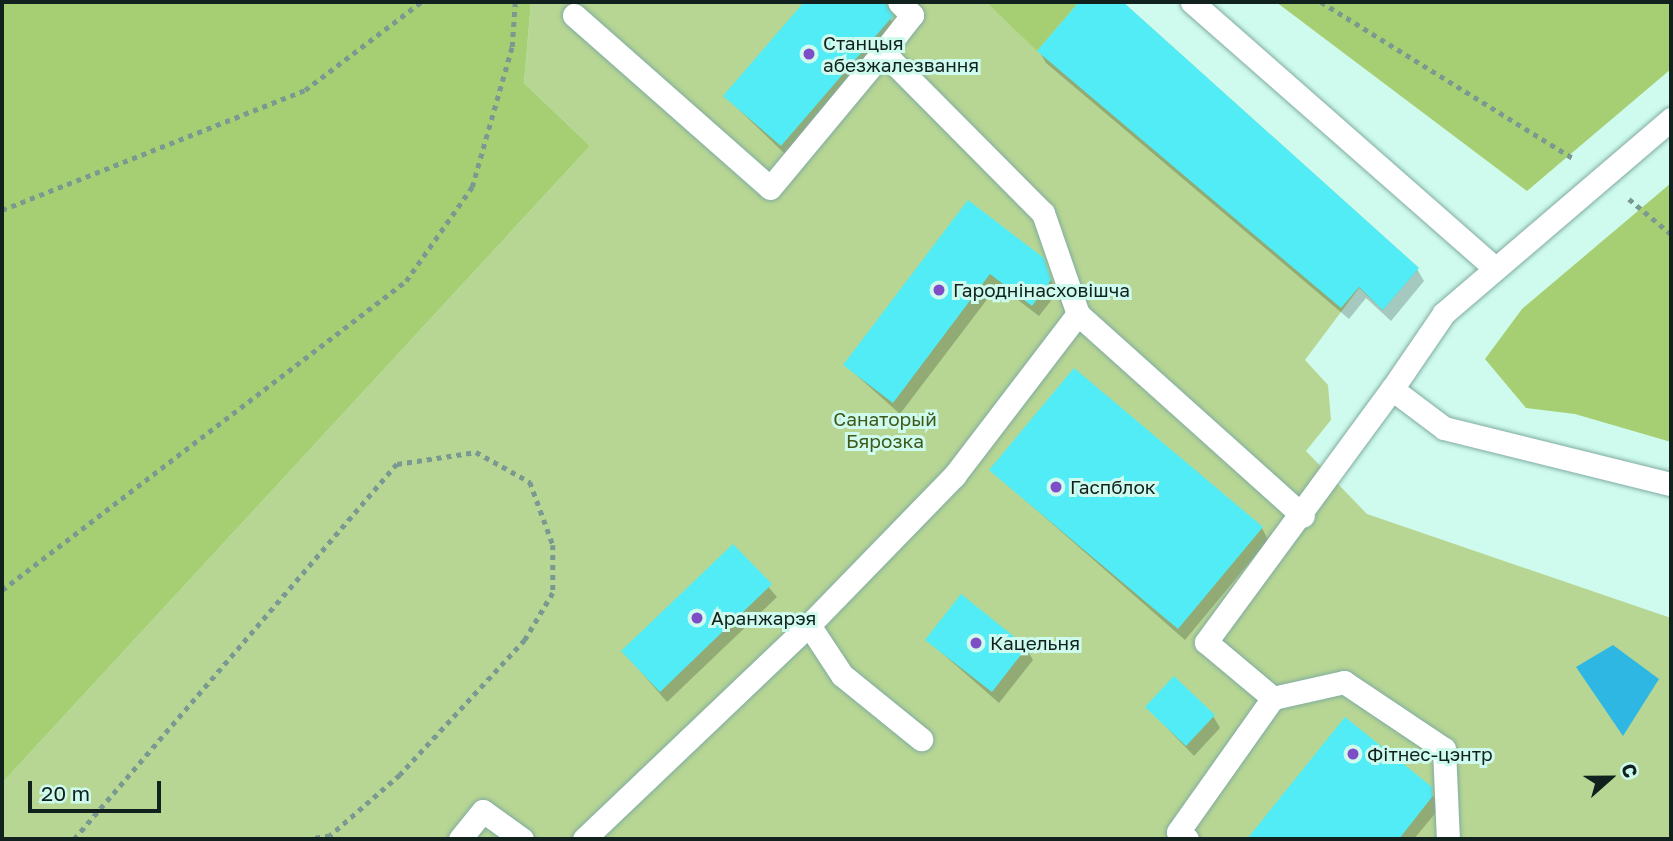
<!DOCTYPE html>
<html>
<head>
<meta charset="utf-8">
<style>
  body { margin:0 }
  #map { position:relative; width:1673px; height:841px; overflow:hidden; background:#cffbef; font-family:"Golos Text",sans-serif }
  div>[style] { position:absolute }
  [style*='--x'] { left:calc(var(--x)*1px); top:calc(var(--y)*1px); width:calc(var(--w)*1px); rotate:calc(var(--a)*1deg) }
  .green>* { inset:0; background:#b7d693 }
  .forest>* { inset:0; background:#a6cf73 }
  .water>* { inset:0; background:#2eb7e3 }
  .shadow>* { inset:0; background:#0003 }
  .building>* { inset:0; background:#51ecf6 }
  .path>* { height:4.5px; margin-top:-2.25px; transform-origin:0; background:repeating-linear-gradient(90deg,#799991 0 5px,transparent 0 10px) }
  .roads { filter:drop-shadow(0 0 2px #81aba0) drop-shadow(0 0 2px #81aba0) }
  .lane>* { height:23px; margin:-11.5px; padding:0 11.5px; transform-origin:11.5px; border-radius:11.5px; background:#fff }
  .dots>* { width:19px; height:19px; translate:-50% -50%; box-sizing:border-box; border:4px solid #cffbef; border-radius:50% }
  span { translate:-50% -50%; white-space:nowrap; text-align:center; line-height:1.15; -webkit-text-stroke:6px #cffbef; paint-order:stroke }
  .poi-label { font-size:19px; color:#11221e }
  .left { translate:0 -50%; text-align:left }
  .park-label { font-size:19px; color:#3f5919 }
  .frame { position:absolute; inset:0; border:4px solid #11221e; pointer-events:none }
  .north { position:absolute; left:1575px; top:743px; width:70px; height:70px; -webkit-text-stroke:5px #cffbef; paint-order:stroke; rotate:69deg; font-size:19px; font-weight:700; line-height:28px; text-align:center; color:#11221e }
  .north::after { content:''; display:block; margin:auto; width:24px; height:32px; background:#11221e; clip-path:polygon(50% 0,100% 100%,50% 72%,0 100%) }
  .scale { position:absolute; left:28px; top:781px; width:133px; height:32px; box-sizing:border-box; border:4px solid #11221e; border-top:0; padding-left:9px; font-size:21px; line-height:24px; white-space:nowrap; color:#11221e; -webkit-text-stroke:5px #cffbef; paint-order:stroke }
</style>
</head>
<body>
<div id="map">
  <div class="green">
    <i style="clip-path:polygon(531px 2px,986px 2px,1037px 50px,1079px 2px,1123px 2px,1419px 268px,1383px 310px,1359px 288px,1305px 360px,1328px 385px,1331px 420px,1306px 451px,1367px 514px,1671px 618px,1671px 839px,2px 839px,2px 783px,590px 146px,524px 83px)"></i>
  </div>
  <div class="forest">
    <i style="clip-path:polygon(2px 2px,531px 2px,524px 83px,590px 146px,2px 783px)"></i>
    <i style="clip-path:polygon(986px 2px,1079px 2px,1037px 51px)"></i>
    <i style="clip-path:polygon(1276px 2px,1671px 2px,1671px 69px,1527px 191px)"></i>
    <i style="clip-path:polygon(1671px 183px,1671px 442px,1575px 414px,1526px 408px,1485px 359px,1522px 309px)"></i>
  </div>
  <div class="water">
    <i style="clip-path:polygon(1613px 645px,1659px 679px,1623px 736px,1576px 667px)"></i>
  </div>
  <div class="shadow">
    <i style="clip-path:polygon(806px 2px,876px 2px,898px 29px,788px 157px,725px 96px)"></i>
    <i style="clip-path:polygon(1081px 2px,1120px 2px,1417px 269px,1424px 281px,1391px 321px,1366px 298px,1349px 319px,1046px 63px,1039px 51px)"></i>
    <i style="clip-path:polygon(969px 203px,1042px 259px,1057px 293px,1039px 316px,998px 285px,900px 414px,845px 365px)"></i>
    <i style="clip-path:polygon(991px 470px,1262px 528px,1268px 540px,1185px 640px)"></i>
    <i style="clip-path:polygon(733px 546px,777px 597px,667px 702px,623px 651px)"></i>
    <i style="clip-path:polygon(927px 640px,1026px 648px,1033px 660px,999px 703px)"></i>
    <i style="clip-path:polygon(1147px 707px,1213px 716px,1220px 728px,1194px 756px)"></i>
    <i style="clip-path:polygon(1346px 720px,1438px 801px,1438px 810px,1414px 839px,1249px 839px)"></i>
  </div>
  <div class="building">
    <i style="clip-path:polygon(804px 2px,885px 2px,893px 16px,781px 146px,723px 96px)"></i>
    <i style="clip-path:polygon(1079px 2px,1123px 2px,1419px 268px,1383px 310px,1359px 287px,1341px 308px,1037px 51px)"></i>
    <i style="clip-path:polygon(968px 200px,1044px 258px,1051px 280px,1032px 306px,990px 274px,893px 403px,843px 365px)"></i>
    <i style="clip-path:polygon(1074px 368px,1263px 527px,1178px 629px,989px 470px)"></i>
    <i style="clip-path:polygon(733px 544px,772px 584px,660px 692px,621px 651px)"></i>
    <i style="clip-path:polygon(961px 594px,1027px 647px,992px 692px,925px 640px)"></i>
    <i style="clip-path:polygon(1174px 676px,1215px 715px,1186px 746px,1145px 707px)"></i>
    <i style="clip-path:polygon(1345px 717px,1432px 787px,1432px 797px,1399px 839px,1247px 839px)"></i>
  </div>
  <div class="path">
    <i style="--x:1321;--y:2;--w:298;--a:31.8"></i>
    <i style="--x:1629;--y:199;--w:55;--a:39.8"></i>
    <i style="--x:2;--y:210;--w:326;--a:-21.6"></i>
    <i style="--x:305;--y:90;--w:146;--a:-37.2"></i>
    <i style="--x:2;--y:590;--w:509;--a:-37.41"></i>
    <i style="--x:406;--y:281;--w:115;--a:-54.9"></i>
    <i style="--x:472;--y:187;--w:146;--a:-74.1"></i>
    <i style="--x:512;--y:47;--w:45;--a:-86.2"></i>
    <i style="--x:74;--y:839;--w:495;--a:-49.3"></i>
    <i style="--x:397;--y:464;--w:80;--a:-8.6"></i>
    <i style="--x:476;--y:452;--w:62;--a:29.1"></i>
    <i style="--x:530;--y:482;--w:67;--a:69.9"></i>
    <i style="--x:553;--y:545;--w:48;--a:90"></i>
    <i style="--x:553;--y:593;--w:55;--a:120.8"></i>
    <i style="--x:525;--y:640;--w:184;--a:132.8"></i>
    <i style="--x:400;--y:775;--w:93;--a:138.9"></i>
    <i style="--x:330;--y:836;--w:18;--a:171"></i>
  </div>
  <div class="roads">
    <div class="lane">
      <i style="--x:1192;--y:2;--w:403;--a:41.3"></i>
      <i style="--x:574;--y:15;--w:261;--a:41.4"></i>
      <i style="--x:770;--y:188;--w:177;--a:-50.3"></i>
      <i style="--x:883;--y:52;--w:227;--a:45.2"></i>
      <i style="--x:1043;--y:213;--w:107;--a:70.9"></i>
      <i style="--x:1078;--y:314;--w:302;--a:41.9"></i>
      <i style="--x:883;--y:52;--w:47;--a:-51.9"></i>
      <i style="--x:912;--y:15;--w:18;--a:-135"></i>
      <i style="--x:1671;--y:119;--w:299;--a:139.5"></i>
      <i style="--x:1444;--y:313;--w:92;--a:124.4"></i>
      <i style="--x:1392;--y:389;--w:65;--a:36.9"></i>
      <i style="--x:1444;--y:428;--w:234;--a:13.9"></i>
      <i style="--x:809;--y:625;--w:60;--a:56.6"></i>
      <i style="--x:842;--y:675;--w:102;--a:39"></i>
      <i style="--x:1273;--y:698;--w:73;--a:-12.7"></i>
      <i style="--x:1344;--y:682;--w:120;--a:33.8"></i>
      <i style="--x:1444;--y:749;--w:90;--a:87.5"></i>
      <i style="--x:460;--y:839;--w:36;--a:-51"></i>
      <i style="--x:483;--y:811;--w:48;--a:35.7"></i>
      <i style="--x:584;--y:839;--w:311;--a:-43.6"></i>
      <i style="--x:809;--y:625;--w:208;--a:-45.8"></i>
      <i style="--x:954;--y:476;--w:204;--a:-52.6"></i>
      <i style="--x:1187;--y:839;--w:11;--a:-142"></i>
      <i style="--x:1178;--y:832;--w:164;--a:-54.7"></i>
      <i style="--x:1273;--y:698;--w:87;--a:-140.1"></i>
      <i style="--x:1206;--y:642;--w:314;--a:-53.7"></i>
    </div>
  </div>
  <div class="dots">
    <i style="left:809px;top:54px;background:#7d4ec6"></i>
    <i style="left:939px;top:290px;background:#7d4ec6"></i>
    <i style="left:1056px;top:487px;background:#7d4ec6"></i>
    <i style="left:697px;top:618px;background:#7d4ec6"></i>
    <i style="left:976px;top:643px;background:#7d4ec6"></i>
    <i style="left:1353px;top:754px;background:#7d4ec6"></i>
  </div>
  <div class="poi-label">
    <span class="left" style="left:823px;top:54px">Станцыя<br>абезжалезвання</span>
    <span class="left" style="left:953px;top:290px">Гароднінасховішча</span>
    <span class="left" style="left:1070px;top:487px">Гаспблок</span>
    <span class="left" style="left:711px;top:618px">Аранжарэя</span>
    <span class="left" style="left:990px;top:643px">Кацельня</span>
    <span class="left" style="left:1367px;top:754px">Фітнес-цэнтр</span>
  </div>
  <div class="park-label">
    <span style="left:885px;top:430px">Санаторый<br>Бярозка</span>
  </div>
  <div class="frame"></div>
  <div class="north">С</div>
  <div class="scale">20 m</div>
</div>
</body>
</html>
